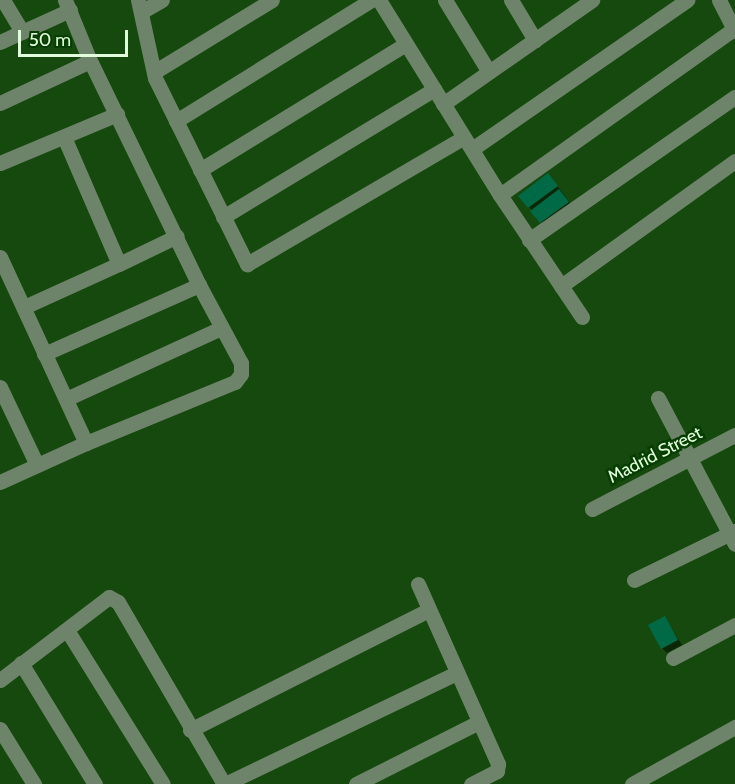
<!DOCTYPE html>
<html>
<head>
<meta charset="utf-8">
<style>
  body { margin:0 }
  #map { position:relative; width:735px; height:784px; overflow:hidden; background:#15490d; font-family:Cabin,sans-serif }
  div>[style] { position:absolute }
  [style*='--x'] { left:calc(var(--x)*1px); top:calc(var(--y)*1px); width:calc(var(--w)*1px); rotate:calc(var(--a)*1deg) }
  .shadow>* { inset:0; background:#0007 }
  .building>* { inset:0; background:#006a46 }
  .minor>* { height:15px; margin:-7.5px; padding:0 7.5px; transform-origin:7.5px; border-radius:7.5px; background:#6e846a }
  span { translate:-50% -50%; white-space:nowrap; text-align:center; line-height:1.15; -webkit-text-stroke:5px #063e00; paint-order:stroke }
  .street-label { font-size:18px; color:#e1fddc }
  .scale { position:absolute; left:18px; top:30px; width:110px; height:27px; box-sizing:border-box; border:3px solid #e1fddc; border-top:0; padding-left:8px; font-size:18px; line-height:21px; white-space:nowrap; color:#e1fddc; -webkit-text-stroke:4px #063e00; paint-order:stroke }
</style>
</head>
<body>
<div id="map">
  <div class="shadow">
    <i style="clip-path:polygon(553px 180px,573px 207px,546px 227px,520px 196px)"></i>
    <i style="clip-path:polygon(665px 618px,682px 645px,667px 653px,662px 648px)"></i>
  </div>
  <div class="building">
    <i style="clip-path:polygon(548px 173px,558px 186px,528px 208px,518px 196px)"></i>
    <i style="clip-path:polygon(559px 189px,569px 202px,540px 223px,530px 211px)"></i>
    <i style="clip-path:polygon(665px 616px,678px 640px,661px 649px,648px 625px)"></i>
  </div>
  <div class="minor">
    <i style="--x:3;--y:0;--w:37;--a:59"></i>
    <i style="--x:138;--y:0;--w:80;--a:77.7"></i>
    <i style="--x:155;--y:78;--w:208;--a:63.7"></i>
    <i style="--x:247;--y:264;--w:251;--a:-30.3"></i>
    <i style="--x:379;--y:0;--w:229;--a:58.2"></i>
    <i style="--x:500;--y:195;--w:147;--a:56.1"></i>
    <i style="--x:445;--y:0;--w:84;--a:58.6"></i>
    <i style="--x:511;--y:0;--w:47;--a:59"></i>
    <i style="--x:719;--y:0;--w:35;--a:63"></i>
    <i style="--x:141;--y:12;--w:24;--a:-30"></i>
    <i style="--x:0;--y:42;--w:77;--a:-24.6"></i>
    <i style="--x:154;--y:72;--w:138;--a:-31.4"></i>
    <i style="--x:0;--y:103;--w:99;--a:-25"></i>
    <i style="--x:443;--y:104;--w:182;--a:-34.9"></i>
    <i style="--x:176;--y:121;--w:229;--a:-31.8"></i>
    <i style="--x:64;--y:137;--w:138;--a:66.6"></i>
    <i style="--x:119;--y:264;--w:64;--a:-25.8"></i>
    <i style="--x:472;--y:149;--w:262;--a:-34.7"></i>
    <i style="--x:0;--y:163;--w:127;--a:-22.7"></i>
    <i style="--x:200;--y:170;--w:241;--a:-31.5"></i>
    <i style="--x:500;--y:195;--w:287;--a:-35.4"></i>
    <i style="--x:223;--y:217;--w:247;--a:-31.2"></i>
    <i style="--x:529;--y:240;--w:251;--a:-34.8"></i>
    <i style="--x:0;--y:257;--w:205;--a:65.2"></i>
    <i style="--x:86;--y:443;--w:161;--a:-22.3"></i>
    <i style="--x:235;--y:382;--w:10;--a:-53"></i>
    <i style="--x:241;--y:374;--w:11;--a:-90"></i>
    <i style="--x:241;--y:363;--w:89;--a:-118.3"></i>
    <i style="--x:199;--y:285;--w:249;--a:-115.9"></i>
    <i style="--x:90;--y:61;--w:66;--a:-112.3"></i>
    <i style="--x:561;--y:286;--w:214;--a:-35.7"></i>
    <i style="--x:24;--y:307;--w:104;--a:-24.4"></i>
    <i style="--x:44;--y:354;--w:170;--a:-24"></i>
    <i style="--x:0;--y:387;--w:86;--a:64.6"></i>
    <i style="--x:658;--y:398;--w:165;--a:62.2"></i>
    <i style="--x:66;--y:399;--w:170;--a:-24.6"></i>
    <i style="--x:0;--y:482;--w:94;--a:-24.4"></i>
    <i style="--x:592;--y:509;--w:161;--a:-27.4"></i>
    <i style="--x:634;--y:580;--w:112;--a:-25.9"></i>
    <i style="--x:418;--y:584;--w:197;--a:66"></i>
    <i style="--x:498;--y:764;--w:7;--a:98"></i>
    <i style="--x:497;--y:771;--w:29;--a:153"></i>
    <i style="--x:67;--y:630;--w:181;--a:58.1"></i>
    <i style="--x:673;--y:658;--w:70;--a:-28"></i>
    <i style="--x:21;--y:663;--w:142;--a:58.6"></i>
    <i style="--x:0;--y:680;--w:137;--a:-37.3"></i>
    <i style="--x:109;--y:597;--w:10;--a:29"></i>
    <i style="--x:118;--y:602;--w:211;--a:59.8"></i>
    <i style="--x:0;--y:729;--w:65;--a:58.3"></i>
    <i style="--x:190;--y:730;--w:267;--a:-26.7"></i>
    <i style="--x:225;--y:784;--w:255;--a:-25.6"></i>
    <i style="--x:356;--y:784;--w:136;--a:-26.8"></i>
    <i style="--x:632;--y:784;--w:118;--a:-29"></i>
  </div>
  <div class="street-label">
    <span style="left:655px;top:455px;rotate:-27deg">Madrid Street</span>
  </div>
  <div class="scale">50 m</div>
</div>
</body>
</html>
